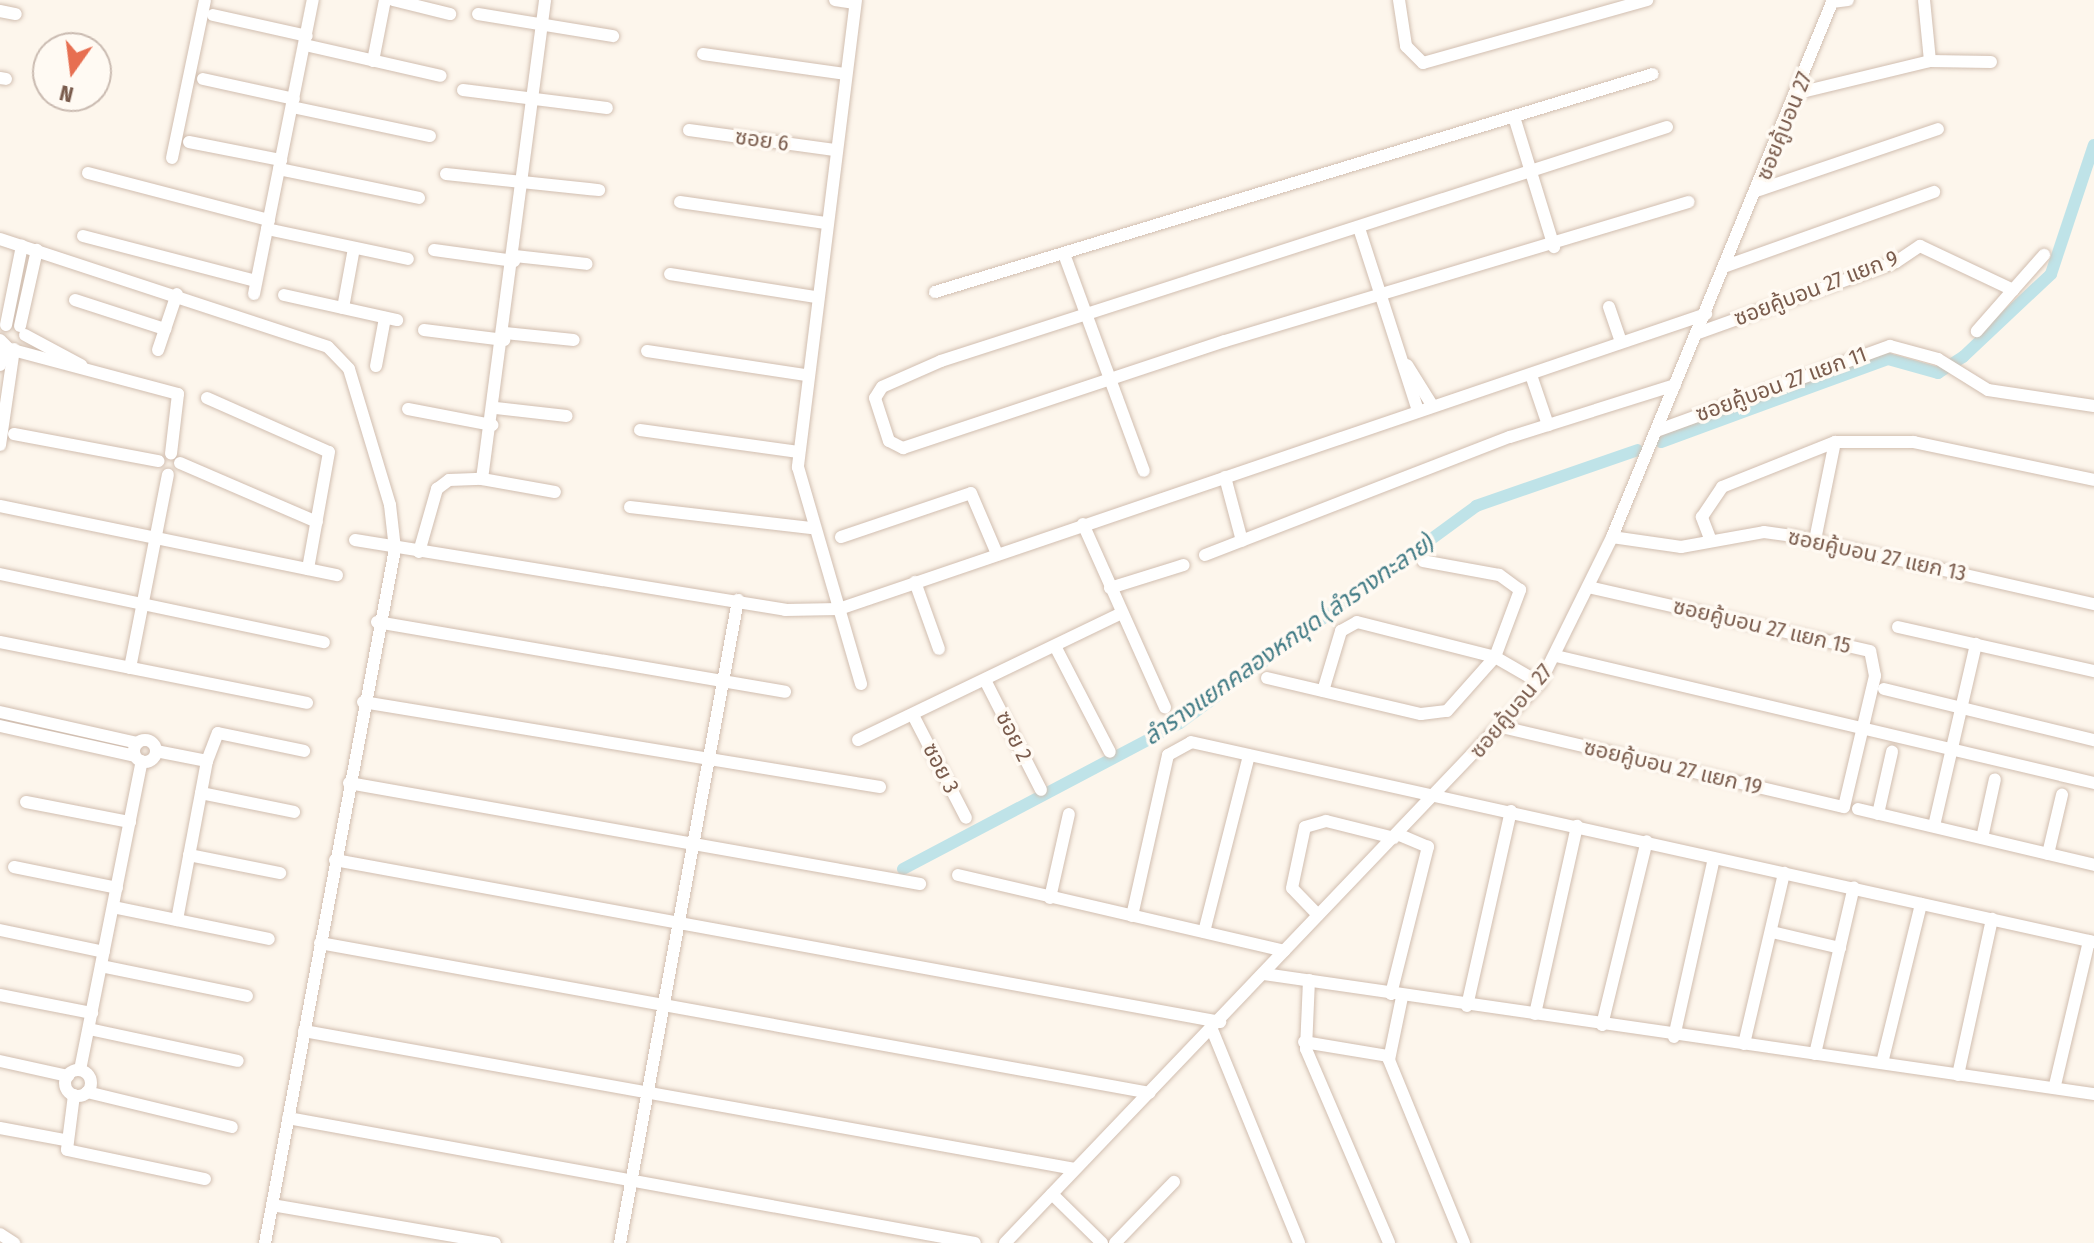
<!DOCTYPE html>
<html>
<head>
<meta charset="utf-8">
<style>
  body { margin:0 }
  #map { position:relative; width:2094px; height:1243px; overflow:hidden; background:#fdf6ec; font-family:"Fira Sans Condensed","Noto Sans Thai",sans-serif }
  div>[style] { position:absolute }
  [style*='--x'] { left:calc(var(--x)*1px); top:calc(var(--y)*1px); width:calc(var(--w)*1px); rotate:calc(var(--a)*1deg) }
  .canal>* { height:12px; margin:-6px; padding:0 6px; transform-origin:6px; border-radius:6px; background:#bfe3e8 }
  .roads { filter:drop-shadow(0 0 2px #d1beb0) drop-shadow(0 0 2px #d1beb0) }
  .minor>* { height:12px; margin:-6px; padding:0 6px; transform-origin:6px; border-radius:6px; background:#fff }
  .minor>.ring { margin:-6px; padding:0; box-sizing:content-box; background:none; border:12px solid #fff; border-radius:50% }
  span { translate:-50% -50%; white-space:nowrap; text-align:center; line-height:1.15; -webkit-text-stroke:7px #fffaf3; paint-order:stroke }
  .street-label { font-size:22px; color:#7a5c4d }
  .water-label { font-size:24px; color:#437c86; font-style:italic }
  .north { position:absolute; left:32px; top:32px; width:80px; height:80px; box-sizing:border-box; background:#fffaf3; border:2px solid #cabbb1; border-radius:50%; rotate:194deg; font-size:22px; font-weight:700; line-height:32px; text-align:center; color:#7a5c4d }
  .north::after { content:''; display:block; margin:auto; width:28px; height:36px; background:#e76f51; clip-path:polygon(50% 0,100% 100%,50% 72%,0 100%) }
</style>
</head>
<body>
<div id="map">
  <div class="canal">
    <i style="--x:1661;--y:442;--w:242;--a:-20.1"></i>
    <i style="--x:1888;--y:359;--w:52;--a:15.6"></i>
    <i style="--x:1938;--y:373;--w:30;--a:-33"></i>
    <i style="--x:1963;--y:357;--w:121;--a:-43.3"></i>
    <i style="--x:2051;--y:274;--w:136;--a:-71.6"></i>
    <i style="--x:903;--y:869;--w:313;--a:-27.8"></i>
    <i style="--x:1180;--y:723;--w:367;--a:-36.2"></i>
    <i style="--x:1476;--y:506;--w:171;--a:-19.1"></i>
  </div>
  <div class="roads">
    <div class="minor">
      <i style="--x:393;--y:0;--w:59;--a:13.8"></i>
      <i style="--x:835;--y:0;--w:20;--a:9"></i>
      <i style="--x:856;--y:0;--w:471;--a:97.1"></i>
      <i style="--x:798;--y:467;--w:226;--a:73.8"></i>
      <i style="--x:1399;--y:0;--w:47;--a:81.3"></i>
      <i style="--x:1406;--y:46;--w:24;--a:45"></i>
      <i style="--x:1423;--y:63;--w:233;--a:-15.7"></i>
      <i style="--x:1832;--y:2;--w:16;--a:-7"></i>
      <i style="--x:0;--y:11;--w:16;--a:11"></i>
      <i style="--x:478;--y:14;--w:137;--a:9.3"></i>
      <i style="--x:213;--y:15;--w:96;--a:12.6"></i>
      <i style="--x:305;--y:45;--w:139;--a:12.8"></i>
      <i style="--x:703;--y:54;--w:143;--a:8"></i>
      <i style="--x:373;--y:61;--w:62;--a:-78.9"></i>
      <i style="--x:1930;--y:61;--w:61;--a:0.9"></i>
      <i style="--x:0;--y:78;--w:6;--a:9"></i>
      <i style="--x:203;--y:79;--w:93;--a:12.4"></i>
      <i style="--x:463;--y:90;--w:145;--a:7.1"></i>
      <i style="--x:1798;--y:93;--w:136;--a:-13.6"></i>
      <i style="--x:1930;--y:61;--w:61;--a:-95.6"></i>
      <i style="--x:292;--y:107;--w:141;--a:11.9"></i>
      <i style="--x:1515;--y:120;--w:133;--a:72.9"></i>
      <i style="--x:1667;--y:127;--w:763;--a:162.14"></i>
      <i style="--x:941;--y:361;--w:64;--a:156.2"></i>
      <i style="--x:882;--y:387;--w:13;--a:122"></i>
      <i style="--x:875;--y:398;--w:45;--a:72"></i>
      <i style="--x:889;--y:441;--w:16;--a:27"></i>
      <i style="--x:903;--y:448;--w:339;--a:-18.4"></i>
      <i style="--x:1225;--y:341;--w:484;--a:-16.7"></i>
      <i style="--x:689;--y:130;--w:147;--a:7.8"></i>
      <i style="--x:189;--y:142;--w:94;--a:11.1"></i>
      <i style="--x:172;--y:158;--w:161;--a:-78.2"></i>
      <i style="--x:279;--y:169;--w:143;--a:11.7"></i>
      <i style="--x:88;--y:173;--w:187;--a:14.6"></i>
      <i style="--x:446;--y:174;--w:154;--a:6"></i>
      <i style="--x:1759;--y:190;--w:189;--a:-18.8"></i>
      <i style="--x:680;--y:202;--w:147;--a:8.2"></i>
      <i style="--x:1359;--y:228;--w:192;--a:72.1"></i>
      <i style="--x:267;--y:229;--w:144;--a:12"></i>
      <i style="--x:83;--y:236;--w:179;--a:14.6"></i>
      <i style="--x:0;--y:239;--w:345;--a:18.2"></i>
      <i style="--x:328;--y:347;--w:30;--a:46"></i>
      <i style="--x:349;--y:369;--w:142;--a:73.2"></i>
      <i style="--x:390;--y:505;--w:44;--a:83.5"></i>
      <i style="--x:395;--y:549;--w:706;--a:100.61"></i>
      <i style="--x:434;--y:250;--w:81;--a:7.8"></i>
      <i style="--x:1064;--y:254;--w:231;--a:69.8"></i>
      <i style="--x:515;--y:256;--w:72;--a:6.3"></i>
      <i style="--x:1726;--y:266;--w:221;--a:-19.6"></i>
      <i style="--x:670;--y:274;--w:148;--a:9"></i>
      <i style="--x:2013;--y:290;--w:47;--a:-48.5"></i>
      <i style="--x:935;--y:292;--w:750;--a:-16.89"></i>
      <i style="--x:254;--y:294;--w:300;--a:-78.7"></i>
      <i style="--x:284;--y:295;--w:116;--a:12.5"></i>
      <i style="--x:75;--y:300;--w:95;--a:17.9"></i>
      <i style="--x:1609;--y:307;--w:37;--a:71"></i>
      <i style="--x:343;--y:308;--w:61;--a:-79.6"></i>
      <i style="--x:6;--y:325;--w:81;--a:-78.6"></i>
      <i style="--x:20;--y:326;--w:78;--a:-77.4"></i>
      <i style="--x:424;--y:330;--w:81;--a:7.1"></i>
      <i style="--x:505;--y:333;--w:69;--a:5.8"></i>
      <i style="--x:1698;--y:333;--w:210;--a:-19.7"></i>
      <i style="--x:1896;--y:262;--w:29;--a:-34"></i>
      <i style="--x:1920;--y:246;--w:103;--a:25.3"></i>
      <i style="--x:2013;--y:290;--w:55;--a:131.3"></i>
      <i style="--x:25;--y:335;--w:64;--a:28.2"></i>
      <i style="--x:0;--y:340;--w:13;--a:45"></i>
      <i style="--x:9;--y:349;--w:175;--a:14.9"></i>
      <i style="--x:178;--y:394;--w:60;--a:96.7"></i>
      <i style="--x:158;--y:350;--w:59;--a:-71.3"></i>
      <i style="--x:647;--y:351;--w:161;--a:8.6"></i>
      <i style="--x:0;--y:365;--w:19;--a:-74"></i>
      <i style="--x:1407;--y:365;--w:47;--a:58"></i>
      <i style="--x:376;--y:366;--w:49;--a:-79.4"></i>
      <i style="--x:1531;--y:375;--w:53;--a:71.2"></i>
      <i style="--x:207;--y:398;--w:133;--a:23.9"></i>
      <i style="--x:329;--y:452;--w:119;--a:100.2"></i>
      <i style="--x:496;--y:408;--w:71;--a:6.4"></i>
      <i style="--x:408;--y:409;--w:86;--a:10.8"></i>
      <i style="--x:640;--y:430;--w:160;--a:7.9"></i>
      <i style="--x:1656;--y:431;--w:249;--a:-20"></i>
      <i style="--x:1890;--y:346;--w:50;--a:15.2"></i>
      <i style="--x:1938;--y:359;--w:59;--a:31.8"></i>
      <i style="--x:1988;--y:390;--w:107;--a:8.6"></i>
      <i style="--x:14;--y:434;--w:147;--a:10.6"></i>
      <i style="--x:0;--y:445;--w:97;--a:-81.7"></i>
      <i style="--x:180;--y:463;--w:149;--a:23.3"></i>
      <i style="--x:1225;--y:477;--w:66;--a:75.1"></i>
      <i style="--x:482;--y:479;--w:74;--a:10.1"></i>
      <i style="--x:0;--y:506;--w:344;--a:11.6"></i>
      <i style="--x:630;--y:507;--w:182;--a:6.6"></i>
      <i style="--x:1083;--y:524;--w:201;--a:65.9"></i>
      <i style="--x:841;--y:537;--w:137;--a:-18.7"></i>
      <i style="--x:971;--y:493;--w:66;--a:66.9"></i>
      <i style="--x:1612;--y:537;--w:70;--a:8.2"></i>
      <i style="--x:1681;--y:547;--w:84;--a:-10.2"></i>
      <i style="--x:1764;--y:532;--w:30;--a:8"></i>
      <i style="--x:1794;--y:536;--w:308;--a:12.8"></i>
      <i style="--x:355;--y:540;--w:436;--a:9.2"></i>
      <i style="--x:785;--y:610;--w:54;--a:-1.1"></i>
      <i style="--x:839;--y:609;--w:916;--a:-18.79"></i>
      <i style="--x:1815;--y:540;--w:100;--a:-78.5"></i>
      <i style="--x:1711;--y:541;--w:26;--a:-111"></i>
      <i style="--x:1702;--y:517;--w:36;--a:-56"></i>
      <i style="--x:1722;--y:487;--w:122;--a:-21.7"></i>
      <i style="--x:1835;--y:442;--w:79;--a:0"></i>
      <i style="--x:1914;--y:442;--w:184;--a:11.9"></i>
      <i style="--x:419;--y:552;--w:66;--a:-74.1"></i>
      <i style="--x:437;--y:489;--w:15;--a:-37"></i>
      <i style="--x:449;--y:480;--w:33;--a:-2"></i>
      <i style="--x:482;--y:479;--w:483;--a:-82.5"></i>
      <i style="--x:1205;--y:555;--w:327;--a:-21.2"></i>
      <i style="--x:1510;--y:437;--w:173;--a:-17.5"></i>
      <i style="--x:0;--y:574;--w:331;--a:11.9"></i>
      <i style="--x:915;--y:582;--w:71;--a:70.3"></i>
      <i style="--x:1110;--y:588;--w:77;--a:-17.3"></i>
      <i style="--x:377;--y:622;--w:414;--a:9.7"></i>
      <i style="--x:1898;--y:627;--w:201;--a:12.7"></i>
      <i style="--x:0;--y:642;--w:313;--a:11.2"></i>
      <i style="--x:1055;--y:646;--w:119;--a:62.6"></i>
      <i style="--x:1556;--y:656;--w:553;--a:13.28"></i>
      <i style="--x:130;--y:668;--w:197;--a:-78.9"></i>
      <i style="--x:1267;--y:678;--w:158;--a:13.2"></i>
      <i style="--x:1421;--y:714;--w:26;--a:-7"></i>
      <i style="--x:1447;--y:711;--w:72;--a:-48.4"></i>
      <i style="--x:1495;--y:657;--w:72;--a:-69.5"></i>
      <i style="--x:1520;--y:590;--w:26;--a:-144"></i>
      <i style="--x:1499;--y:575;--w:77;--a:-169.6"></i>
      <i style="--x:986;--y:682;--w:121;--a:63"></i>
      <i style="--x:1884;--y:689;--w:216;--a:13.7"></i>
      <i style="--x:1323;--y:691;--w:63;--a:-73.3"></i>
      <i style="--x:1341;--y:631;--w:18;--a:-29"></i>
      <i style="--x:1357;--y:622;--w:142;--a:14.2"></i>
      <i style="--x:1495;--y:657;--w:52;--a:30"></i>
      <i style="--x:363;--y:702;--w:524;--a:9.34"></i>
      <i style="--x:0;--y:712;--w:141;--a:12.7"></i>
      <i style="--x:915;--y:719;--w:111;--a:62.7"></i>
      <i style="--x:0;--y:726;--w:138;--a:12.5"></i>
      <i style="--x:1502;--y:727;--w:351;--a:13.2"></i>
      <i style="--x:1844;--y:807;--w:135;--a:-76.7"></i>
      <i style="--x:1875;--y:676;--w:25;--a:-101"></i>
      <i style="--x:1870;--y:651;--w:288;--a:-167.2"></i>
      <i class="ring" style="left:134px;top:740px;width:10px;height:10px"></i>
      <i style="--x:858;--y:740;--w:293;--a:-25.7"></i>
      <i style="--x:156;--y:751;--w:52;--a:11.1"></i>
      <i style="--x:207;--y:761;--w:162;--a:100.7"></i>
      <i style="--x:207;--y:761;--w:30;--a:-69"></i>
      <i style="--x:218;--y:733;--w:88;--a:11.8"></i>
      <i style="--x:349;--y:783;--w:580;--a:10.03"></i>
      <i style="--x:201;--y:793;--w:95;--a:11.5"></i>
      <i style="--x:26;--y:802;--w:106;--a:10.9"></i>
      <i style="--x:1858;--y:809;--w:243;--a:13.3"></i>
      <i style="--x:1878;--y:814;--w:64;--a:-77.3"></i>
      <i style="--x:1934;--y:826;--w:187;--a:-77"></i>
      <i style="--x:1982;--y:838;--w:60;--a:-77.6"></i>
      <i style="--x:2048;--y:854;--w:61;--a:-76.7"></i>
      <i style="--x:189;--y:855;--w:93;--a:11.2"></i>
      <i style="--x:335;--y:860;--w:900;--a:10.37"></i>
      <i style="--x:14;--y:867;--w:105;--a:11.5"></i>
      <i style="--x:958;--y:875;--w:335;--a:13.1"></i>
      <i style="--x:1050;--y:898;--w:86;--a:-77.3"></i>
      <i style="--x:113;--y:907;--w:159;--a:11.6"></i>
      <i style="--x:1318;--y:915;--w:37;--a:-134"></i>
      <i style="--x:1292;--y:888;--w:62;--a:-78"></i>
      <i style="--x:1305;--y:827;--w:22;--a:-16"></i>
      <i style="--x:1326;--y:821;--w:70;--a:14"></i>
      <i style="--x:1132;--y:916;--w:165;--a:-77.4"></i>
      <i style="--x:1168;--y:755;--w:26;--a:-29"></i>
      <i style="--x:1191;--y:742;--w:925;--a:12.49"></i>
      <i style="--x:0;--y:930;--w:106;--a:11.9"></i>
      <i style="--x:1204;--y:932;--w:182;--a:-75.7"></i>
      <i style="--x:1772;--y:932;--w:70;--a:13.2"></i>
      <i style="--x:320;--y:943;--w:843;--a:10.24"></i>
      <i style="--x:101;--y:966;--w:149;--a:11.6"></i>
      <i style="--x:1264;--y:974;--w:839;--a:8.23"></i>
      <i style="--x:1309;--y:980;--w:69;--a:92.5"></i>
      <i style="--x:1306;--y:1049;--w:211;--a:66.8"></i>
      <i style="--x:1391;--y:994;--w:152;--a:-75.9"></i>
      <i style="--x:1428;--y:847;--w:33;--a:-157"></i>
      <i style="--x:0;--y:995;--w:94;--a:11.1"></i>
      <i style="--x:1402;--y:997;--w:64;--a:101.7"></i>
      <i style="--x:1389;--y:1060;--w:198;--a:67.7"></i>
      <i style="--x:1467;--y:1006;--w:200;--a:-77.3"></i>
      <i style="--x:1535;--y:1014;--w:193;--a:-77.4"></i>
      <i style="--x:1602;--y:1025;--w:189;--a:-76.3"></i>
      <i style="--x:89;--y:1029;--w:152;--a:12.1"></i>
      <i style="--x:304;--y:1031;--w:783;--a:10.15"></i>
      <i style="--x:1213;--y:1032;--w:228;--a:67.8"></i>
      <i style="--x:1674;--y:1037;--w:183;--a:-77.4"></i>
      <i style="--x:1304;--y:1042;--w:86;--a:9.4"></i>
      <i style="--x:1744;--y:1044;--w:176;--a:-76.8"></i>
      <i style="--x:1815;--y:1054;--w:171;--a:-76.9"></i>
      <i style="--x:0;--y:1061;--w:70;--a:12.4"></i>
      <i style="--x:1882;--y:1063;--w:164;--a:-76.2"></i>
      <i style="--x:80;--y:1070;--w:315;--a:-78.7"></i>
      <i class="ring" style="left:65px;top:1070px;width:14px;height:14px"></i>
      <i style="--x:1958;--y:1075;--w:160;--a:-77.7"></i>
      <i style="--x:2055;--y:1085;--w:148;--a:-76.7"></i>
      <i style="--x:87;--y:1092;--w:149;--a:13.6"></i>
      <i style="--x:74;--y:1095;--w:55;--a:97.3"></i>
      <i style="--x:67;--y:1150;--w:141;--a:11.9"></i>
      <i style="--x:288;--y:1118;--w:698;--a:10.31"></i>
      <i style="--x:0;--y:1128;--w:65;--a:10.6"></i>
      <i style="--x:1052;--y:1194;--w:70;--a:44.4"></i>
      <i style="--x:272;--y:1205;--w:226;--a:9.7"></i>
      <i style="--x:0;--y:1234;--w:17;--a:33"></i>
      <i style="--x:620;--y:1243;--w:654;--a:-79.6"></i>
      <i style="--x:1005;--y:1243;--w:774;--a:-46.31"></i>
      <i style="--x:1540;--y:683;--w:163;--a:-63.7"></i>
      <i style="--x:1612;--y:537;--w:581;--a:-67.63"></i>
      <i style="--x:1115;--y:1243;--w:85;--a:-46"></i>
    </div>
  </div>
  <div class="street-label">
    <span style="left:1784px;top:126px;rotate:-68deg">ซอยคู้บอน 27</span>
    <span style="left:762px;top:140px;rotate:8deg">ซอย 6</span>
    <span style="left:1816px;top:288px;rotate:-21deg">ซอยคู้บอน 27 แยก 9</span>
    <span style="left:1781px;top:384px;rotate:-20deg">ซอยคู้บอน 27 แยก 11</span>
    <span style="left:1877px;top:555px;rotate:12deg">ซอยคู้บอน 27 แยก 13</span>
    <span style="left:1762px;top:626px;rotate:13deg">ซอยคู้บอน 27 แยก 15</span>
    <span style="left:1511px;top:711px;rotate:-50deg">ซอยคู้บอน 27</span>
    <span style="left:1014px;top:736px;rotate:63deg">ซอย 2</span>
    <span style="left:1673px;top:767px;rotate:13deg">ซอยคู้บอน 27 แยก 19</span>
    <span style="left:941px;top:768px;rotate:63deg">ซอย 3</span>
  </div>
  <div class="water-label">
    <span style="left:1289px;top:640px;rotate:-35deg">ลำรางแยกคลองหกขุด (ลำรางทะลาย)</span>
  </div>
  <div class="north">N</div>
</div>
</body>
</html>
